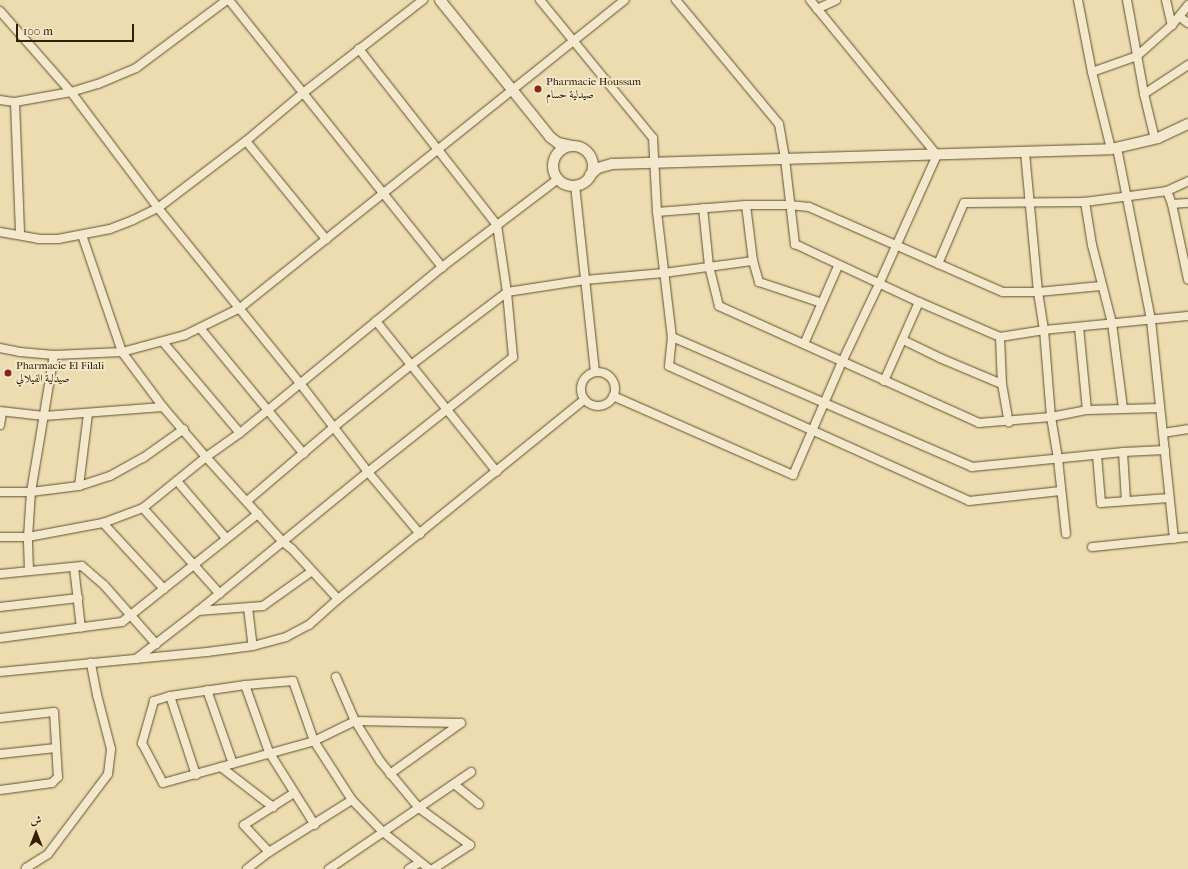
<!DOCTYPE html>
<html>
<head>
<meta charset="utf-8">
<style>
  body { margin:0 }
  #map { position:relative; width:1188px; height:869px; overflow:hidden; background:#eddcb0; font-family:"IM FELL French Canon",Amiri,serif }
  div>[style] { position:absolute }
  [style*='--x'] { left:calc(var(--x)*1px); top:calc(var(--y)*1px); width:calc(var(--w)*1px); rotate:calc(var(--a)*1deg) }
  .roads { filter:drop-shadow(0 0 1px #624f2d) drop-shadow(0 0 1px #624f2d) }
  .minor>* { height:8px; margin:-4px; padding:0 4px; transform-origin:4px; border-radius:4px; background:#f3e8cc }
  .minor>.ring { margin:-4px; padding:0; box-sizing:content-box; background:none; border:8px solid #f3e8cc; border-radius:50% }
  .tertiary>* { height:10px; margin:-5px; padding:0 5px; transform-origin:5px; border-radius:5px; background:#f3e8cc }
  .tertiary>.ring { margin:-5px; padding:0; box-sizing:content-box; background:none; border:10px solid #f3e8cc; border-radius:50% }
  .dots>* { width:11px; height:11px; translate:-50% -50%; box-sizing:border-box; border:2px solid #f3e8cc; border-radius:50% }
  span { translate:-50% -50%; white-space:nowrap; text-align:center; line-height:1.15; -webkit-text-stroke:4px #f3e8cc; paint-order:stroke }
  .poi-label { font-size:11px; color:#342001 }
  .left { translate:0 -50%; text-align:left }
  .north { position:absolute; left:16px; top:813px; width:40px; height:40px; -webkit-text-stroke:3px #f3e8cc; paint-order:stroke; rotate:0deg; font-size:11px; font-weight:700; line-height:16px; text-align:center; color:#342001 }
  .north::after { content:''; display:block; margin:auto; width:14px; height:18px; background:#342001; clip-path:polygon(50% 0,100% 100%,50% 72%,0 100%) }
  .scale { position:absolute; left:16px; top:24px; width:118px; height:18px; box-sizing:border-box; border:2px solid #342001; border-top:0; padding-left:5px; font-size:12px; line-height:14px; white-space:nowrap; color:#342001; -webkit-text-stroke:3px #f3e8cc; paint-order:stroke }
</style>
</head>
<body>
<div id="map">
  <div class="roads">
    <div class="minor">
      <i style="--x:229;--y:0;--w:342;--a:51.4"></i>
      <i style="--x:540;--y:0;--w:178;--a:50.7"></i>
      <i style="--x:653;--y:138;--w:74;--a:86.9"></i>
      <i style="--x:657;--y:212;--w:126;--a:83.2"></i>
      <i style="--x:672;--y:337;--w:327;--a:23.4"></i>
      <i style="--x:972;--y:467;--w:152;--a:-5.7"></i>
      <i style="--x:1123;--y:452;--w:42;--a:-2.7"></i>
      <i style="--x:676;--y:0;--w:161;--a:50.3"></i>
      <i style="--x:779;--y:124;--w:36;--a:80"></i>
      <i style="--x:785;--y:159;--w:86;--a:83.3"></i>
      <i style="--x:795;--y:244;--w:137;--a:25.1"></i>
      <i style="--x:919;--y:302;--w:88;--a:23.4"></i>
      <i style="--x:1000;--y:337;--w:45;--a:-9"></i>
      <i style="--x:1044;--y:330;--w:145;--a:-5.6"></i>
      <i style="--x:1078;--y:0;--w:73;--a:79"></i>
      <i style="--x:1092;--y:72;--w:79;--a:76.1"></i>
      <i style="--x:1127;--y:0;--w:96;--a:79.7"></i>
      <i style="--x:1144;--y:94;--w:46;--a:76.3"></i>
      <i style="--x:1166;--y:0;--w:26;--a:77"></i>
      <i style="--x:817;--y:9;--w:21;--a:-25"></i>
      <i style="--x:0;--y:11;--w:108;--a:48.8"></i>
      <i style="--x:71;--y:92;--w:145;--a:53.1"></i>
      <i style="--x:158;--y:208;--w:224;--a:51"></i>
      <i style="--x:299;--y:382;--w:113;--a:52.5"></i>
      <i style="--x:368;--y:472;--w:81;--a:50"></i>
      <i style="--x:1180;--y:17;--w:10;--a:37"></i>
      <i style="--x:1092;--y:72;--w:48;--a:-19.6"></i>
      <i style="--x:1137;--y:56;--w:47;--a:-41.5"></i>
      <i style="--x:1172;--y:25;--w:26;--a:-51"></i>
      <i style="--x:1144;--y:94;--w:53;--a:-33.4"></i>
      <i style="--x:0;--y:100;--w:15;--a:8"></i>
      <i style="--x:15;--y:102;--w:57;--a:-10.1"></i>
      <i style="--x:71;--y:92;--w:28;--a:-17"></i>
      <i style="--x:98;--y:84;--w:41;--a:-22.8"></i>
      <i style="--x:136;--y:68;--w:114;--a:-36.8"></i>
      <i style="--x:15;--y:102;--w:133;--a:87.8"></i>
      <i style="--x:246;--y:141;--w:127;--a:50.8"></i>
      <i style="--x:1117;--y:148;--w:175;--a:78.8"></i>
      <i style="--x:1151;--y:320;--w:220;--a:84"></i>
      <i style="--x:1025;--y:152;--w:141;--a:84.7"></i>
      <i style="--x:1038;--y:292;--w:38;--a:81"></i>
      <i style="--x:1044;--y:330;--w:87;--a:85.4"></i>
      <i style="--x:1051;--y:417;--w:43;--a:80.5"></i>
      <i style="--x:1058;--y:459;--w:75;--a:83.9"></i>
      <i style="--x:575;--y:185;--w:188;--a:83.9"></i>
      <i style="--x:1167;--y:191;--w:14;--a:69"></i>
      <i style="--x:1172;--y:204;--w:77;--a:78"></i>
      <i style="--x:1172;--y:204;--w:16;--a:-4"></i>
      <i style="--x:746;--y:205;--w:56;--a:82.9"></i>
      <i style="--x:753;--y:261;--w:22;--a:74"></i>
      <i style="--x:759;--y:282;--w:66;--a:18.4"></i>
      <i style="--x:703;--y:208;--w:58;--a:84.1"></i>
      <i style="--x:709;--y:266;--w:41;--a:76"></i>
      <i style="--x:719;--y:306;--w:285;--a:24.2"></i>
      <i style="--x:979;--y:423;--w:72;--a:-4.8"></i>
      <i style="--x:1051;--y:417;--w:37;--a:-11"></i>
      <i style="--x:1087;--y:410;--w:73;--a:-1.6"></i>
      <i style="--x:657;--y:212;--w:89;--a:-4.5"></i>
      <i style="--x:746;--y:205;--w:43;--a:0"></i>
      <i style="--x:789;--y:205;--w:20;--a:6"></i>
      <i style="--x:809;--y:207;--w:212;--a:23.7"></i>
      <i style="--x:1003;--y:292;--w:35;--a:0"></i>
      <i style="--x:1038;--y:292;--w:63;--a:-5.4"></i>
      <i style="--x:0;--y:232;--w:39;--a:10"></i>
      <i style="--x:38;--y:239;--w:20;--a:0"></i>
      <i style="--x:58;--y:239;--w:53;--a:-10.9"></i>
      <i style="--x:110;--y:229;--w:25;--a:-21"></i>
      <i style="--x:133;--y:220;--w:28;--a:-26"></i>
      <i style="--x:158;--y:208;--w:111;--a:-37.3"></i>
      <i style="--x:246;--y:141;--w:75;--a:-40.1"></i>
      <i style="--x:303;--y:93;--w:152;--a:-37.8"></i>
      <i style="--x:82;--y:235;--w:124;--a:71.1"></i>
      <i style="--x:122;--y:352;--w:69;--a:53.3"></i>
      <i style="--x:163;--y:407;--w:66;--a:49.3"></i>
      <i style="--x:206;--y:457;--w:115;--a:47.8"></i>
      <i style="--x:283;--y:542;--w:11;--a:38"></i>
      <i style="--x:292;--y:549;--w:68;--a:47.4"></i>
      <i style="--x:938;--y:264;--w:66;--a:-66.9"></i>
      <i style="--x:964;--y:203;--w:121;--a:-0.5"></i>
      <i style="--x:376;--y:321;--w:193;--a:51.3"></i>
      <i style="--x:1079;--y:327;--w:83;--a:84.5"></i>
      <i style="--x:200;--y:328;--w:163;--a:50.5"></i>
      <i style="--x:672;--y:337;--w:29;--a:96"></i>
      <i style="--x:669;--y:366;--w:329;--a:24.2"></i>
      <i style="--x:969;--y:501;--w:92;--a:-6.3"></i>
      <i style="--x:1000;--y:337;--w:47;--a:87.6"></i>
      <i style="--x:1002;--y:384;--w:39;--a:80"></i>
      <i style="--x:903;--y:340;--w:41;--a:25.9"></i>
      <i style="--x:940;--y:358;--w:67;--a:22.8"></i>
      <i style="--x:163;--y:342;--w:119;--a:49.8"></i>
      <i style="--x:804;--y:344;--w:85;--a:-66.4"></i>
      <i style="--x:0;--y:348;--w:20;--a:11"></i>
      <i style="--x:20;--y:352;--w:34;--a:5"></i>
      <i style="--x:54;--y:355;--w:68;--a:-2.5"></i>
      <i style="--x:122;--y:352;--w:65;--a:-15.1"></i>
      <i style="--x:185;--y:335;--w:61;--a:-26.1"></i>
      <i style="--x:240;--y:308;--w:493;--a:-38.7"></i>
      <i class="ring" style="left:581px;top:372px;width:26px;height:26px"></i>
      <i style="--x:884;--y:381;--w:86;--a:-66.1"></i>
      <i style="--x:613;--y:396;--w:197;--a:23.7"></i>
      <i style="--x:793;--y:475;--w:123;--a:-66.6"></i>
      <i style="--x:842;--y:362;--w:86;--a:-64.6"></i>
      <i style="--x:879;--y:284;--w:141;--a:-65.8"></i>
      <i style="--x:937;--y:155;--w:200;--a:-129.3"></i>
      <i style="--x:1123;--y:408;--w:86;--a:-97.4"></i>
      <i style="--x:1112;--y:323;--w:81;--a:-104.4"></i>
      <i style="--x:1092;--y:245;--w:44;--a:-99.2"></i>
      <i style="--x:1085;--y:202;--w:83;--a:-7.6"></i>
      <i style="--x:1167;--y:191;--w:23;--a:-25"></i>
      <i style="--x:0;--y:411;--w:44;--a:6.5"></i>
      <i style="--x:44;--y:416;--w:119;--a:-4.3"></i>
      <i style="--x:0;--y:425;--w:13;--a:-81"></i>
      <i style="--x:1163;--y:433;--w:25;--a:-9"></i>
      <i style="--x:1123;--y:452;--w:49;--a:86.5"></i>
      <i style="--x:1097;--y:455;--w:48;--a:85.2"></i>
      <i style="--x:1101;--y:503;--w:68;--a:-4.2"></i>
      <i style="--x:177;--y:481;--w:75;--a:49.3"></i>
      <i style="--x:79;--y:486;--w:73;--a:-82.9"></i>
      <i style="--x:0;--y:492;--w:31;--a:0"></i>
      <i style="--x:31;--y:492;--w:48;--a:-7.1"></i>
      <i style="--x:79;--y:486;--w:33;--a:-18"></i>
      <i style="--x:110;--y:476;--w:38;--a:-29"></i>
      <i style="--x:143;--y:458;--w:50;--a:-35.3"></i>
      <i style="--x:247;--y:501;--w:114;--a:-40.4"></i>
      <i style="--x:334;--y:427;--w:99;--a:-38.8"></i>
      <i style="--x:411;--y:365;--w:121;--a:-37.2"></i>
      <i style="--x:507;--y:292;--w:79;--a:-8.7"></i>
      <i style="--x:585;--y:280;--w:79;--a:-5.1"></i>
      <i style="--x:664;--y:273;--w:90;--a:-7.7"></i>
      <i style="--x:143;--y:508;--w:115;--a:48.2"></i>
      <i style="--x:0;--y:537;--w:28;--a:0"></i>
      <i style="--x:28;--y:537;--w:76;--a:-10.6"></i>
      <i style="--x:1092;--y:547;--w:97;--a:-5.9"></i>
      <i style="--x:74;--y:567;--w:61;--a:83.5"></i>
      <i style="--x:29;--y:571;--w:34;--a:-92"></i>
      <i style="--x:28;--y:537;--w:45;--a:-86.2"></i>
      <i style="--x:31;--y:492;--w:139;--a:-80.5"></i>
      <i style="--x:0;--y:574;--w:82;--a:-5.6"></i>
      <i style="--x:82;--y:566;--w:29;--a:41"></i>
      <i style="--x:104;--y:585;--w:79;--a:48.6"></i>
      <i style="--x:164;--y:589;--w:90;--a:-132.7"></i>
      <i style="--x:103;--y:523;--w:43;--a:-20.6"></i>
      <i style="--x:143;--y:508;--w:81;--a:-39"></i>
      <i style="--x:206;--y:457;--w:42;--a:-35.2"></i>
      <i style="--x:240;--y:433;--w:261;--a:-39.4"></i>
      <i style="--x:442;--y:267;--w:146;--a:-37.2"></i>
      <i style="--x:0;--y:607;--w:79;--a:-6.6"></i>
      <i style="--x:248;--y:608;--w:38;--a:83"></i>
      <i style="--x:198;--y:611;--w:65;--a:-4.4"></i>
      <i style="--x:263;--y:606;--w:60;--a:-35.5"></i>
      <i style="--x:0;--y:638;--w:123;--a:-7.5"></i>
      <i style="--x:122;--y:622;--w:174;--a:-38.5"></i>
      <i style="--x:136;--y:659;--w:78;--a:-37.7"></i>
      <i style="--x:198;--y:611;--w:220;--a:-39.3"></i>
      <i style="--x:368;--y:472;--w:185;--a:-38.4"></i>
      <i style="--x:513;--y:357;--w:65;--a:-95.3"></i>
      <i style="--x:507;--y:292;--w:68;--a:-98.5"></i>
      <i style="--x:497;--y:225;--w:224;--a:-128.1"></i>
      <i style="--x:0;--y:672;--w:208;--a:-5.5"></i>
      <i style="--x:207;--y:652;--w:46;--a:-7.4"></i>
      <i style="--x:253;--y:646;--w:34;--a:-15"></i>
      <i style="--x:286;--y:637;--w:26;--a:-28"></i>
      <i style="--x:309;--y:625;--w:39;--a:-42"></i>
      <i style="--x:338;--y:599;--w:316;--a:-39"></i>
      <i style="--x:336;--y:677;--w:48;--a:66.6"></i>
      <i style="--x:355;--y:721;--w:47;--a:58"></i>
      <i style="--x:380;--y:761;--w:61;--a:50.3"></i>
      <i style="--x:419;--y:808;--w:63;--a:36"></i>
      <i style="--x:470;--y:845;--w:44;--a:147"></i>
      <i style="--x:245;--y:685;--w:71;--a:70.3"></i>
      <i style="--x:269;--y:752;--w:86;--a:57.8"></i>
      <i style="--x:207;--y:690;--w:78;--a:70.6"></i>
      <i style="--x:170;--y:696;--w:17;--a:163"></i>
      <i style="--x:154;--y:701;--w:44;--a:105.9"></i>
      <i style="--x:142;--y:743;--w:45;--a:62.3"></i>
      <i style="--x:163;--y:783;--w:157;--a:-15.5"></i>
      <i style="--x:314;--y:741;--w:46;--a:-26"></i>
      <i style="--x:355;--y:721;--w:106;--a:1.1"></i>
      <i style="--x:0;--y:718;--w:54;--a:-6.3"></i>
      <i style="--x:54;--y:712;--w:65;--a:86.5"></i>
      <i style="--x:58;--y:777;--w:8;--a:135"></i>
      <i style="--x:52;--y:783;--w:52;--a:172.3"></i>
      <i style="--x:0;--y:754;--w:56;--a:-6.1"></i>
      <i style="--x:221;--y:767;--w:66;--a:37.6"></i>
      <i style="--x:390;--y:774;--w:87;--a:-35.7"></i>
      <i style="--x:196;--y:775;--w:83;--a:-108.2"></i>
      <i style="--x:170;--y:696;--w:76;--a:-8.3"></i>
      <i style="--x:245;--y:685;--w:48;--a:-4.8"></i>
      <i style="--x:293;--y:681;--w:64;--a:70.7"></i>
      <i style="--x:314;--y:741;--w:70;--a:57.2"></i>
      <i style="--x:352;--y:800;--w:45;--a:45.9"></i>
      <i style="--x:383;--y:832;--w:59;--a:38.8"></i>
      <i style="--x:454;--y:784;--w:32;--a:39"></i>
      <i style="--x:269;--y:852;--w:37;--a:-133"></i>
      <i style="--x:244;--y:825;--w:59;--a:-32.6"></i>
      <i style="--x:26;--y:868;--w:26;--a:-32"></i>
      <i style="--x:48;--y:854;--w:100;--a:-53.1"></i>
      <i style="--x:108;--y:774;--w:25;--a:-83"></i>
      <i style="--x:111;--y:749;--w:56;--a:-104.5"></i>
      <i style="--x:97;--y:695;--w:33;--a:-101"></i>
      <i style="--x:247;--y:869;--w:28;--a:-38"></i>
      <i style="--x:269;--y:852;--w:98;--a:-32.1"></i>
      <i style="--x:329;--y:869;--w:172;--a:-34.3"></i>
      <i style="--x:409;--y:869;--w:13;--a:-32"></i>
    </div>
    <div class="tertiary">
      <i style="--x:440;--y:0;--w:176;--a:51.2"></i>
      <i style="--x:550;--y:137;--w:10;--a:37"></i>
      <i style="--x:558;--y:143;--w:14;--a:12"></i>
      <i class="ring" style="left:553px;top:146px;width:30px;height:30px"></i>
      <i style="--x:590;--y:175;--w:11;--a:-41"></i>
      <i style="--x:598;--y:168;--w:15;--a:-16"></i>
      <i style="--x:612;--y:164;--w:499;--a:-1.7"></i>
      <i style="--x:1111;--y:149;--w:48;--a:-13.2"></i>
      <i style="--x:1158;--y:138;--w:33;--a:-25"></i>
    </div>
  </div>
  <div class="dots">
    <i style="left:538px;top:89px;background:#8f2418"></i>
    <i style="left:8px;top:373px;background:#8f2418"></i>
  </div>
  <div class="poi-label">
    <span class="left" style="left:546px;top:89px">Pharmacie Houssam<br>صيدلية حسام</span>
    <span class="left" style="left:16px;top:373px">Pharmacie El Filali<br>صيدلية الفيلالي</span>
  </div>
  <div class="north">ش</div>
  <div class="scale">100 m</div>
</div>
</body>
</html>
